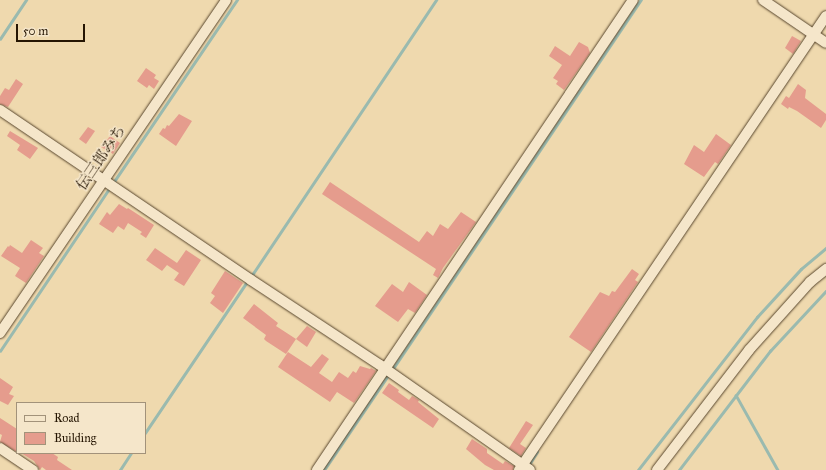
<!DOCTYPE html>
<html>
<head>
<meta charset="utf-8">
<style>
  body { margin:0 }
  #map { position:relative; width:826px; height:470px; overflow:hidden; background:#efd9ae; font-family:"IM FELL Great Primer","Noto Serif JP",serif }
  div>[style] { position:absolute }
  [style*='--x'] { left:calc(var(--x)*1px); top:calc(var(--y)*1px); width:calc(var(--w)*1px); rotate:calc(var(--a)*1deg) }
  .stream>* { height:2.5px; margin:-1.25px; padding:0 1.25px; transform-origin:1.25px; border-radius:1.25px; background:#9abaaf }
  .building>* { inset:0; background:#e59c8d }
  .roads { filter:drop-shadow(0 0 1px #58462d) drop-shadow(0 0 1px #58462d) }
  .minor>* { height:10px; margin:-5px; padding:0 5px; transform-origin:5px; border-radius:5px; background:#f5e6ca }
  span { translate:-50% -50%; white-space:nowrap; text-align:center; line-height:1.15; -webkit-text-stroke:3px #f5e6ca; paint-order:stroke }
  .street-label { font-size:15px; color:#251502 }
  .legend { position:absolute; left:16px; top:402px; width:130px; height:52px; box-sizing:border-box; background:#f5e6ca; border:1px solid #a2927a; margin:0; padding:5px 7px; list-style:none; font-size:12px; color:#251502 }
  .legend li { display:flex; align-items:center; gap:8px; height:20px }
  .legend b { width:20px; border:1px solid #a2927a }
  .scale { position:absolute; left:16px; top:24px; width:69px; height:18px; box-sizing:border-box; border:2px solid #251502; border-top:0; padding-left:5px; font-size:12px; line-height:14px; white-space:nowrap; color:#251502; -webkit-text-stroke:3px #f5e6ca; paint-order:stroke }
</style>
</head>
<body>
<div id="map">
  <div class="stream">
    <i style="--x:0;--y:39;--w:47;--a:-56.3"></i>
    <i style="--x:113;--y:183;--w:221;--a:-55.9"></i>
    <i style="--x:252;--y:275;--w:331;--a:-56.2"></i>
    <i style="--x:0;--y:351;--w:197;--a:-56.1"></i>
    <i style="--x:392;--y:370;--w:446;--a:-56.1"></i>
    <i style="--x:736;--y:395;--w:86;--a:60.8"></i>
    <i style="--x:145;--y:433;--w:181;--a:-56"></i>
    <i style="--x:530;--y:463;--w:13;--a:-58"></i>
    <i style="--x:120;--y:470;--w:20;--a:-57"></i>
    <i style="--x:324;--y:470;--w:116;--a:-55.9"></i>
    <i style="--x:638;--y:470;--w:194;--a:-52.1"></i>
    <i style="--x:757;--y:317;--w:65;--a:-47.5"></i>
    <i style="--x:801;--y:269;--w:33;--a:-40"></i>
    <i style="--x:679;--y:470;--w:150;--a:-52.6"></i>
    <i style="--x:770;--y:351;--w:82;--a:-47"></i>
  </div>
  <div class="building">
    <i style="clip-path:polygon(792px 36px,801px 41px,793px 54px,785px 48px)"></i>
    <i style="clip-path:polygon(579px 42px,588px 47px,590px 53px,564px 90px,556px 84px,558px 81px,553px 78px,562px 65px,549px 56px,555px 46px,570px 56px)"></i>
    <i style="clip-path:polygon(146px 68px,156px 75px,154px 78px,159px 81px,154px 89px,149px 85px,147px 88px,137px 81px)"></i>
    <i style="clip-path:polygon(16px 79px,23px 84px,8px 107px,0 104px,0 96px,5px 88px,9px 90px)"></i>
    <i style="clip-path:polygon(798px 84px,806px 90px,805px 98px,826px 114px,826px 120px,821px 128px,797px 111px,789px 107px,788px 109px,781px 104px,786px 96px,789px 98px)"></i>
    <i style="clip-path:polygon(179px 114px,192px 121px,176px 146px,159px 134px,163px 128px,165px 129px,167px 125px,169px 126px)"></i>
    <i style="clip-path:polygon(88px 127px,95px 131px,86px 144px,79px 139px)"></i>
    <i style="clip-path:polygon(10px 131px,38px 148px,30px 159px,17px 150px,20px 145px,7px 136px)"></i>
    <i style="clip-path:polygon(716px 134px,731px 145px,718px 164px,715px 162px,704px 177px,684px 164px,694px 145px,704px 152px)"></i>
    <i style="clip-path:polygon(110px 136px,120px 143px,113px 154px,101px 147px,106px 139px,107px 140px)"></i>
    <i style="clip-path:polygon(330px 182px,419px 242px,427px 231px,433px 236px,440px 224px,448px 229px,461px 212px,476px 222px,443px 268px,438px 278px,433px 275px,436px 269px,322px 194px)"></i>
    <i style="clip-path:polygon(119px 204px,127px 209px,128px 208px,154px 225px,146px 238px,140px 234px,142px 232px,128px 223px,124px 230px,118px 226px,113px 233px,99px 224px,107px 212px,110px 215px)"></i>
    <i style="clip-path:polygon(31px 240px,43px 248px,39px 253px,44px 256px,26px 283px,15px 276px,20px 268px,1px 256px,8px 246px,9px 247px,10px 245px,22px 253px)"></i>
    <i style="clip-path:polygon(155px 248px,177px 263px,186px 250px,201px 260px,184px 286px,174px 280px,179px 273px,167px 265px,162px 271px,146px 260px)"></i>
    <i style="clip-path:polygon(632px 269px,639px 274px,635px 280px,638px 282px,591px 352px,569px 337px,600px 292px,609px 296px,612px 291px,615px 292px)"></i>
    <i style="clip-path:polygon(225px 271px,243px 283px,223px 313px,210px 303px,215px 296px,211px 293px)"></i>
    <i style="clip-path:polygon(409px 282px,427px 295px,415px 313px,408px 309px,398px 322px,375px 306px,392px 284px,403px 292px)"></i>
    <i style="clip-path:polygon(254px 304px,278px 323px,276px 326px,296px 339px,286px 354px,266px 341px,264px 339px,266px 335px,243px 318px)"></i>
    <i style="clip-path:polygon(307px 326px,316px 332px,307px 347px,296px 339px)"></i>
    <i style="clip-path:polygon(288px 352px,311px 367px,322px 354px,329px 359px,319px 373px,332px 382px,339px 372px,348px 378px,353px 371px,356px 373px,360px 366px,370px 369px,371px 368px,376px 371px,354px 403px,337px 392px,330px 402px,278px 367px)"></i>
    <i style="clip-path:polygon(0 378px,13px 387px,9px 394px,14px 396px,8px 405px,0 401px)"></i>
    <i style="clip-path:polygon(389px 383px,399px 390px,398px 392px,409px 400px,412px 396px,419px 400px,418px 402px,439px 419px,433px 428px,382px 393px)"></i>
    <i style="clip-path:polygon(0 418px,17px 429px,17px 452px,0 442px,2px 435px,0 434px)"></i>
    <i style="clip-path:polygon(526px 421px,533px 425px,520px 444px,526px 448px,521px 456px,509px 448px)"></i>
    <i style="clip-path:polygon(472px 439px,487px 449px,487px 453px,503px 464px,505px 461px,514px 466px,513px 470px,494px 470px,485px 465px,466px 449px)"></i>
    <i style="clip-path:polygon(21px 453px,52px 453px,58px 457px,57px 460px,72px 470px,46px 470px,42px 467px,40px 470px,34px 461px)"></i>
  </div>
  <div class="roads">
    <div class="minor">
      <i style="--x:763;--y:0;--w:76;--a:34.3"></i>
      <i style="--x:0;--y:110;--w:303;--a:34.1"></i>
      <i style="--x:251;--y:280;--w:154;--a:33.4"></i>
      <i style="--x:380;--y:365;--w:183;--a:35"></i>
      <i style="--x:0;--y:333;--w:402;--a:-55.8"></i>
      <i style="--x:0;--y:448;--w:40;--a:34"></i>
      <i style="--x:317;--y:470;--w:566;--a:-56.09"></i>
      <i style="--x:519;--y:470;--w:548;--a:-55.93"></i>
      <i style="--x:657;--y:470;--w:151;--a:-52.5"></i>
      <i style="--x:749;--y:350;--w:91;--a:-48.1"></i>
      <i style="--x:810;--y:282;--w:21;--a:-39"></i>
    </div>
  </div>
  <div class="street-label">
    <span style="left:101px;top:158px;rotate:-56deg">伝三郎みち</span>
  </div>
  <ul class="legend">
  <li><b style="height:5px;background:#f5e6ca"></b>Road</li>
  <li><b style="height:11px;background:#e59c8d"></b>Building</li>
  </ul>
  <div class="scale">50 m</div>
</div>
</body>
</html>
